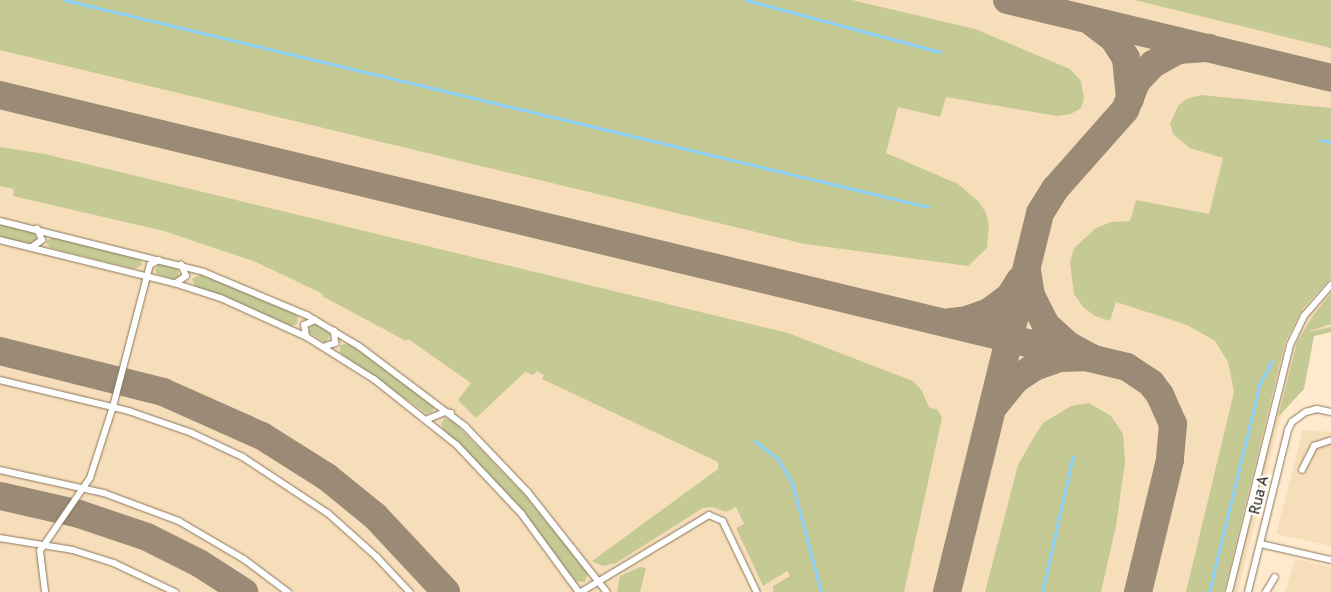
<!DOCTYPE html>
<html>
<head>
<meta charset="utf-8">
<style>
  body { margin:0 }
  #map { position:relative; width:1331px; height:592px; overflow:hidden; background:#ffeacd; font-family:"PT Sans",sans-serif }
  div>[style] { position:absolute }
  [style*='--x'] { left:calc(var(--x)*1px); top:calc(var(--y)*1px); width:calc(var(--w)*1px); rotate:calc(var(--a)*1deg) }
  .built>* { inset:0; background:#f7deba }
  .green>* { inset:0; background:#c5ca95 }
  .stream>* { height:3px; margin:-1.5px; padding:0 1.5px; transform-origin:1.5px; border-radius:1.5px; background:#8cd2fa }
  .taxiway>* { height:28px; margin:-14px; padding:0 14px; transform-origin:14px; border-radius:14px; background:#9a8a76 }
  .roads { filter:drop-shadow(0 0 1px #88765c) drop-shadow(0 0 1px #88765c) }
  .service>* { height:5.5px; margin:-2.75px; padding:0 2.75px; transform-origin:2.75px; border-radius:2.75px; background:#fff }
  span { translate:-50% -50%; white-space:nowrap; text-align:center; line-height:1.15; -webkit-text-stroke:5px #fff; paint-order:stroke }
  .street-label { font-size:16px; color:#191208 }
</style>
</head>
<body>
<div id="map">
  <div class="built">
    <i style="clip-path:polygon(0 0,1331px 0,1331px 332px,1314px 336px,1304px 389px,1283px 412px,1279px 423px,1238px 592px,0 592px)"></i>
    <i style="clip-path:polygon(1303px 430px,1331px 432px,1331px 546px,1276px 534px)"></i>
    <i style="clip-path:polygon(1295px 559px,1331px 567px,1331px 592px,1285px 592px)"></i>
  </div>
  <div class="green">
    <i style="clip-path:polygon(0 0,852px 0,975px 29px,1070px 69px,1081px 81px,1084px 99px,1081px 108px,1071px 114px,1057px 116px,946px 97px,940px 117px,898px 107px,886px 153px,958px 184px,979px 202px,986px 213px,989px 225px,987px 248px,968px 266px,805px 244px,0 50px)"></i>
    <i style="clip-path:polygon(1134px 0,1331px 0,1331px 48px)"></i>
    <i style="clip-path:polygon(1201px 95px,1331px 108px,1331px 278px,1303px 308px,1285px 342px,1224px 592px,1186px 592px,1234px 392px,1228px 362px,1215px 341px,1187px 325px,1116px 302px,1110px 321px,1095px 316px,1083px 307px,1074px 294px,1070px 262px,1074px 248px,1096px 228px,1111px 222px,1130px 221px,1136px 200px,1209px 214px,1223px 158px,1190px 148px,1173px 134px,1170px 124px,1178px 106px,1186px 99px)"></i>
    <i style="clip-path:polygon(0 147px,45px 154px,788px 333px,913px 381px,922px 391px,929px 407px,938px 410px,942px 418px,904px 592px,773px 592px,773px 586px,790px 576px,787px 571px,763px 586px,736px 528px,744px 524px,736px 507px,726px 512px,712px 507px,703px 508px,616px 563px,603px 566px,592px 561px,718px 469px,718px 462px,542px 379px,544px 375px,537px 371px,533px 375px,525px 372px,476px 418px,458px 400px,471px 383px,408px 339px,406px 341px,322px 296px,323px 294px,256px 262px,164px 231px,13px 196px,14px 189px,0 186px)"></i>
    <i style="clip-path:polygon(0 224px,34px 232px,37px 241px,31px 244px,0 237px)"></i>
    <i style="clip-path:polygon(54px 237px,139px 258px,142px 265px,135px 269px,50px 248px,46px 241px)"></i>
    <i style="clip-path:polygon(159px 264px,177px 267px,179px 277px,173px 279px,157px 274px,155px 270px)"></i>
    <i style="clip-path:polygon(202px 274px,294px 312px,298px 317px,297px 324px,291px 326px,195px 286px,192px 279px)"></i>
    <i style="clip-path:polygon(1331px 293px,1331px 324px,1307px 332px,1331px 327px,1331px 332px,1314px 336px,1304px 389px,1278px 417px,1297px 342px,1312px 317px)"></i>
    <i style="clip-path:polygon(319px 324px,330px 334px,326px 343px,308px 332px,311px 326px)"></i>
    <i style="clip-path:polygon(349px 343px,435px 406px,432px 412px,427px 414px,340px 353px,340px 345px)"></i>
    <i style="clip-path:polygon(1089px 403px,1111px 416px,1123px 434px,1125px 462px,1116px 526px,1101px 592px,985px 592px,1018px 465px,1031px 442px,1043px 423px,1071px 406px)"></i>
    <i style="clip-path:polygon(445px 418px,453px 421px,524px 494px,588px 572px,585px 582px,574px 581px,524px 512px,443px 429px,441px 423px)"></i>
    <i style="clip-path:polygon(640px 567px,646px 568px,640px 592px,617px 592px,620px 576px)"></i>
  </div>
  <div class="stream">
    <i style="--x:65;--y:0;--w:887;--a:13.49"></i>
    <i style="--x:746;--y:0;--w:201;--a:15"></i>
    <i style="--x:1321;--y:140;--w:10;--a:11"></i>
    <i style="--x:755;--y:441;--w:29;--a:38"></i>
    <i style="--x:778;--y:459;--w:28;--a:60"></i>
    <i style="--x:792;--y:483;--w:113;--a:75.1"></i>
    <i style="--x:1042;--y:592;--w:139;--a:-77.2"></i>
    <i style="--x:1209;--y:592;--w:190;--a:-76.3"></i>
    <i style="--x:1254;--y:407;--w:23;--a:-77"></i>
    <i style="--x:1259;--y:385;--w:27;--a:-62"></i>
  </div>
  <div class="taxiway">
    <i style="--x:1007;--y:0;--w:333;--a:13.5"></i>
    <i style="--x:1093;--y:23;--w:25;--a:37"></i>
    <i style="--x:1113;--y:38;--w:24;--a:57"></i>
    <i style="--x:1126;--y:58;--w:41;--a:84.4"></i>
    <i style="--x:0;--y:95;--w:1159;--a:13.57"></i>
    <i style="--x:1127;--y:367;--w:29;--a:34"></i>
    <i style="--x:1151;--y:383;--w:15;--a:53"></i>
    <i style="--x:1160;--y:395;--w:32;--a:66"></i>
    <i style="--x:1173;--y:424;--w:36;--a:95"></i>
    <i style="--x:1170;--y:460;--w:136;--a:103.6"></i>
    <i style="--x:951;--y:322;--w:16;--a:-7"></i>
    <i style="--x:967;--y:320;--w:23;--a:-20"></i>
    <i style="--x:989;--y:312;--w:26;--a:-37"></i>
    <i style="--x:1010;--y:296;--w:19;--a:-58"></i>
    <i style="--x:0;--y:351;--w:168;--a:14.1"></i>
    <i style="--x:163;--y:392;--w:108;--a:24"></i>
    <i style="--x:262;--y:436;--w:77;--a:32.2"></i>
    <i style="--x:327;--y:477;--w:62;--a:39.1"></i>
    <i style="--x:375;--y:516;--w:104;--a:46.9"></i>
    <i style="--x:995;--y:405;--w:32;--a:-51"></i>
    <i style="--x:1015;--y:380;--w:23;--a:-34"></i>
    <i style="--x:1034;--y:367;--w:28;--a:-19"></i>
    <i style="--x:1060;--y:358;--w:30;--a:-2"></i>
    <i style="--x:1090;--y:357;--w:24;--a:-152"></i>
    <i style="--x:1069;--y:346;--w:31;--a:-138"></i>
    <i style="--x:1046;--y:325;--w:33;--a:-117"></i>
    <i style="--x:1031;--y:296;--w:26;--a:-99"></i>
    <i style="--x:0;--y:496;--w:81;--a:12.8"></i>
    <i style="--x:79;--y:514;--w:72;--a:18.7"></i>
    <i style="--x:147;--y:537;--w:58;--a:26.6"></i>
    <i style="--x:199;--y:563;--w:54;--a:32.8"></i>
    <i style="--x:947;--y:592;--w:390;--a:-76.2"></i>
    <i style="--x:1040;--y:213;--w:28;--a:-58"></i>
    <i style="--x:1055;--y:189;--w:106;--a:-48.5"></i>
    <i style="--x:1125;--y:110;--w:31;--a:-68"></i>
    <i style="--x:1137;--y:81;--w:23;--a:-47"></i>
    <i style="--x:1153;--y:64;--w:29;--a:-29"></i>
    <i style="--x:1178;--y:50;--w:31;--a:-4"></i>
  </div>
  <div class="roads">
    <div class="service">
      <i style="--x:0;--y:221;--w:210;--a:14"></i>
      <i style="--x:204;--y:272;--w:112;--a:22.7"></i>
      <i style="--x:307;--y:315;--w:61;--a:30.8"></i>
      <i style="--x:359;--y:346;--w:133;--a:37"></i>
      <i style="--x:465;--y:426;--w:91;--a:46.3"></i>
      <i style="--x:528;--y:492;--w:127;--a:51.7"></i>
      <i style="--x:0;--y:240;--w:179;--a:13.9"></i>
      <i style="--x:174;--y:283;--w:49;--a:17.7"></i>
      <i style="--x:221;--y:298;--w:94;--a:24.4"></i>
      <i style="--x:307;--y:337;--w:79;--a:32.1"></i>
      <i style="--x:374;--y:379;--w:106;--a:38.5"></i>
      <i style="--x:457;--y:445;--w:95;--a:46.7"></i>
      <i style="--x:522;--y:514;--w:97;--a:53.8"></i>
      <i style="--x:32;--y:247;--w:12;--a:-35"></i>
      <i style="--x:42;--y:240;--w:12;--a:-114"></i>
      <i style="--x:176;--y:283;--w:12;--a:-35"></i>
      <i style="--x:186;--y:276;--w:12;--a:-114"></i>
      <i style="--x:306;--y:336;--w:11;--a:-100"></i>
      <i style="--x:304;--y:325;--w:12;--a:-24"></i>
      <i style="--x:323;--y:347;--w:13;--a:-18"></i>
      <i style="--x:335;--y:343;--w:12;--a:-95"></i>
      <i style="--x:0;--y:380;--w:133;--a:13.5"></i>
      <i style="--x:129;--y:411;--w:67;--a:19.2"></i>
      <i style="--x:192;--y:433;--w:56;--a:25.2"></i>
      <i style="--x:243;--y:457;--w:102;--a:33.4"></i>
      <i style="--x:328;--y:513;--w:66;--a:41.9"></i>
      <i style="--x:377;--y:557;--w:48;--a:46.7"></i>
      <i style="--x:428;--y:419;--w:18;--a:-22"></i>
      <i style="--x:445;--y:412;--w:6;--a:9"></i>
      <i style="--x:0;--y:470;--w:107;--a:12.5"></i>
      <i style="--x:104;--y:493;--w:80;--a:20.5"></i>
      <i style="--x:179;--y:521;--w:75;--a:30.3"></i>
      <i style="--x:244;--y:559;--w:55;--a:36.9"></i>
      <i style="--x:1302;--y:470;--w:27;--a:-63"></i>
      <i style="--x:1314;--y:446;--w:18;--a:-19"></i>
      <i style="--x:0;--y:538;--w:74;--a:9.3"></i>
      <i style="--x:73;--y:550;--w:43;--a:17.6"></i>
      <i style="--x:114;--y:563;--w:68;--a:25.4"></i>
      <i style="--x:1261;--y:544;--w:72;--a:12.9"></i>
      <i style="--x:45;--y:592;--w:41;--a:-97"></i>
      <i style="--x:40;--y:551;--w:88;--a:-55.6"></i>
      <i style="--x:90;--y:478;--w:75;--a:-72.1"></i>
      <i style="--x:113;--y:407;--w:147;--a:-75.4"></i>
      <i style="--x:150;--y:265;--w:10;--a:-29"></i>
      <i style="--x:581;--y:592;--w:149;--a:-31"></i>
      <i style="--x:709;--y:515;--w:15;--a:23"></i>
      <i style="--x:723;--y:521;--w:79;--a:64.4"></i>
      <i style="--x:1229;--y:592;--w:254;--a:-76.1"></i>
      <i style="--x:1290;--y:345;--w:32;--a:-64"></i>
      <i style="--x:1304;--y:316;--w:41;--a:-48.9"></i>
      <i style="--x:1248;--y:592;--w:167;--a:-76.1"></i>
      <i style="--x:1288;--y:430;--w:9;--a:-63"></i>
      <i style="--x:1292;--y:422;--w:17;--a:-36"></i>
      <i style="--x:1306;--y:412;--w:11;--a:-15"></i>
      <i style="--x:1317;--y:409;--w:14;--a:12"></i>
      <i style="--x:1266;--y:592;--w:17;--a:-59"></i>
    </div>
  </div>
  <div class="street-label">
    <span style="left:1258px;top:495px;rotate:-76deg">Rua A</span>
  </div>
</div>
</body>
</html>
